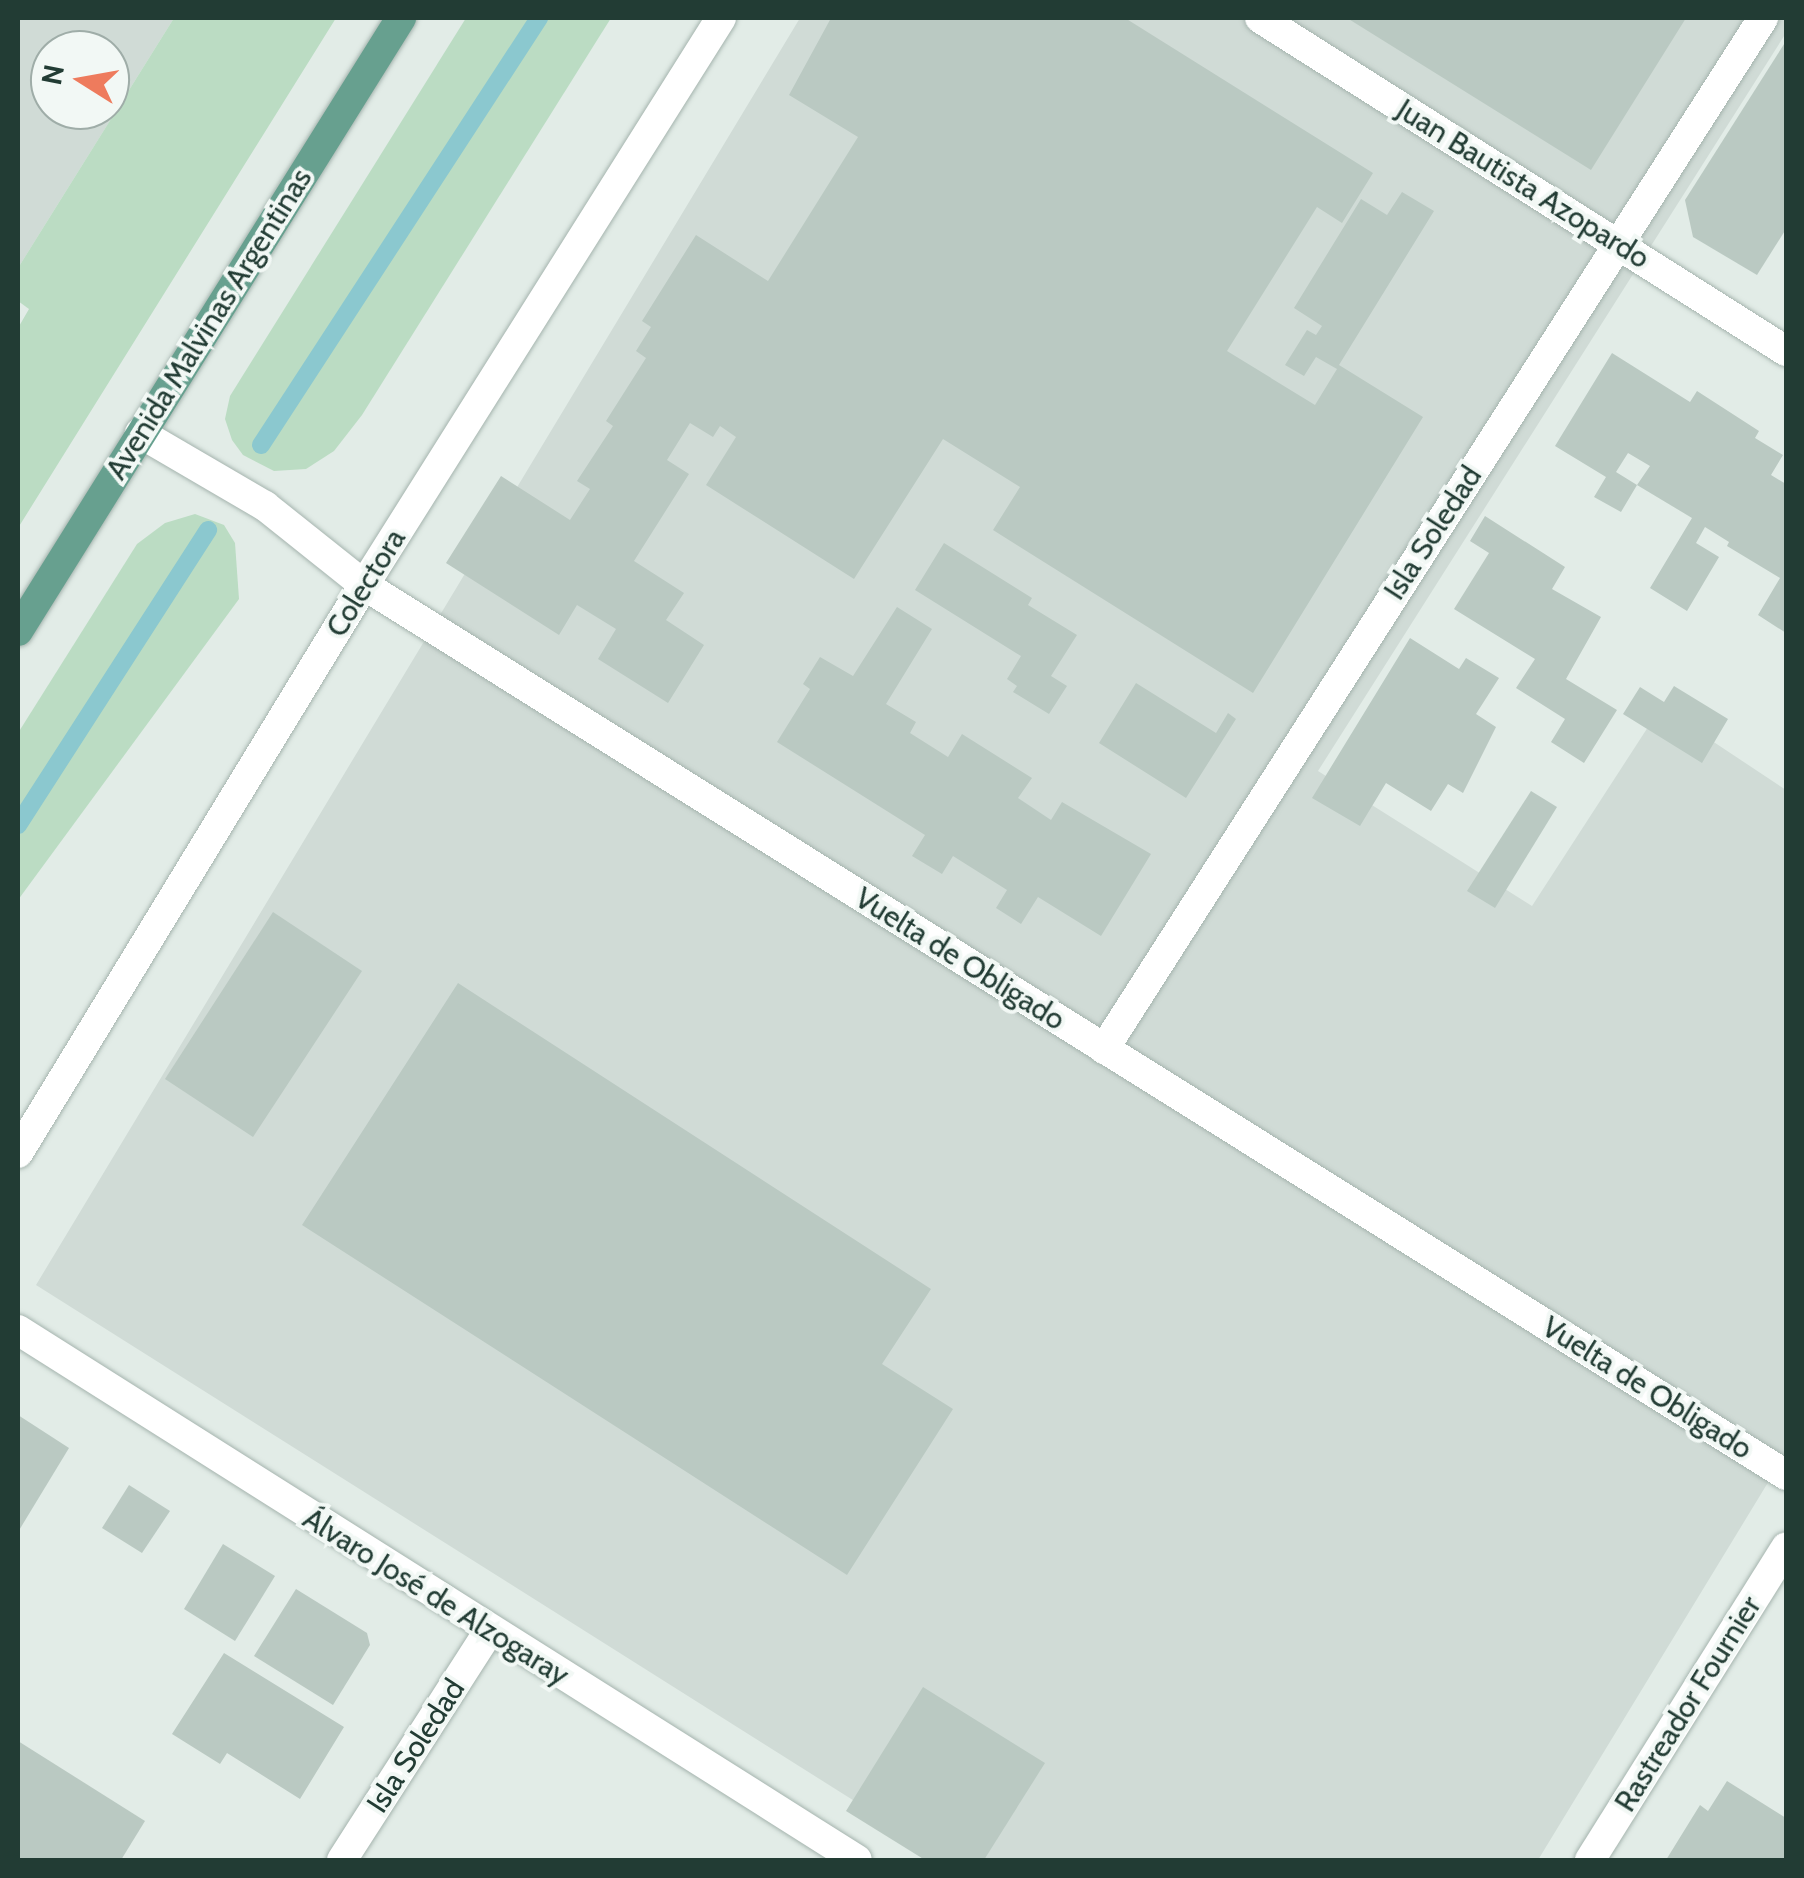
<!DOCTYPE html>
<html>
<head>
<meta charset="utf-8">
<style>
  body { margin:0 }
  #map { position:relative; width:1804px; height:1878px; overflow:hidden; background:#e2ece7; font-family:Cabin,sans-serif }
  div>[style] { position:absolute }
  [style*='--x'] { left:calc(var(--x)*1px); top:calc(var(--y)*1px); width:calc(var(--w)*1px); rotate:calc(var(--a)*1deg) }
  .built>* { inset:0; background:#d0dbd6 }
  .green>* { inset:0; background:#bbdcc3 }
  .stream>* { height:18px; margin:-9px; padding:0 9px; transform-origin:9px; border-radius:9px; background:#8bc8cf }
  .building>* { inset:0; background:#bac9c2 }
  .roads { filter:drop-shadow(0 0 2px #a5b4ae) drop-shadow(0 0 2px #a5b4ae) }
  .minor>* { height:30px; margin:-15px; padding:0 15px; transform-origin:15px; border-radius:15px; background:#fff }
  .major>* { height:30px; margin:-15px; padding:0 15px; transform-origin:15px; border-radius:15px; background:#67a08f }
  span { translate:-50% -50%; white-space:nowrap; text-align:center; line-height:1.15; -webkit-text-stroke:8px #f2f8f5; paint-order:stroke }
  .street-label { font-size:30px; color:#223c34 }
  .frame { position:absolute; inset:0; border:20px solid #223c34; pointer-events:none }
  .north { position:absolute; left:30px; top:30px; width:100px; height:100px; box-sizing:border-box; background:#f2f8f5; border:2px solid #9fada8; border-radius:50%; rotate:281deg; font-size:28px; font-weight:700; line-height:40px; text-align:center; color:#223c34 }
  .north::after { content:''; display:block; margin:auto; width:35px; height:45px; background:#ee7b5d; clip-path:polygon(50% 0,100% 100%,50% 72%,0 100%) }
</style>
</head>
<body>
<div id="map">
  <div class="built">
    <i style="clip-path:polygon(evenodd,18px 18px,174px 18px,18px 268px,18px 18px,50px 50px,110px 50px,110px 110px,50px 110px,50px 50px)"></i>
    <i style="clip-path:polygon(800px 18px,1786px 18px,1786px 33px,1318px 771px,1532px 906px,1661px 707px,1786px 790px,1786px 1453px,1538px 1860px,948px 1860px,36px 1285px)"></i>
  </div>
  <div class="green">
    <i style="clip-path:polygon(174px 18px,336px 18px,18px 528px,18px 328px,29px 309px,18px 301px,18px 268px)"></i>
    <i style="clip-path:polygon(466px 18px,611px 18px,362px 415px,334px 451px,306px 469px,274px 471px,243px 455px,232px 440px,225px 419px,230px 396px)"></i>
    <i style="clip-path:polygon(195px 514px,224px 525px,235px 543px,239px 599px,18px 900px,18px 733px,137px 544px,165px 523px)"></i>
  </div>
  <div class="stream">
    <i style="--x:261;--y:445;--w:510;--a:-56.93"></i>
    <i style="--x:18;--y:825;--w:351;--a:-57.2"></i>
  </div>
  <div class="building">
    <i style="clip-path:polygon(831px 18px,1125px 18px,1373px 173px,1342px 223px,1317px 207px,1227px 351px,1315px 405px,1337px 369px,1316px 357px,1304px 376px,1285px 365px,1307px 330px,1316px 335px,1322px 326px,1294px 308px,1361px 199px,1387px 215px,1402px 192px,1434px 211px,1339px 365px,1423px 417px,1253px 693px,993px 530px,1020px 487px,943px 439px,854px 579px,706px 485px,736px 437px,720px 426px,713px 437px,690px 423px,667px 460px,689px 474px,634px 561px,684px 593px,666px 620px,704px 645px,668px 703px,598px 659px,616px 629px,577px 605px,559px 635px,446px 563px,501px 476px,570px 520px,590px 489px,577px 481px,613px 426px,606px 421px,646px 358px,636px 351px,651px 327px,642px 321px,696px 235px,768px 281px,858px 137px,789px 95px)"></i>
    <i style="clip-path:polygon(1347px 18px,1686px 18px,1591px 170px)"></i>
    <i style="clip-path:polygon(1786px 41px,1786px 229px,1757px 275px,1693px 237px,1685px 200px)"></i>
    <i style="clip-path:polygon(1612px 353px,1690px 402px,1697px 391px,1759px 431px,1755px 438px,1783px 455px,1771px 475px,1786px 484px,1786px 633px,1758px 615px,1780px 578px,1727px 546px,1729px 542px,1705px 527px,1696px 543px,1719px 557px,1687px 611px,1650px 588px,1692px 518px,1637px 485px,1650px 466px,1628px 453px,1616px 472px,1637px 485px,1621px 512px,1594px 497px,1606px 477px,1555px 446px)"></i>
    <i style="clip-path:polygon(1485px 516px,1565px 567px,1552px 589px,1601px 617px,1566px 679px,1617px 710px,1584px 763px,1551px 742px,1565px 719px,1516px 688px,1535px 659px,1454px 609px,1489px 553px,1470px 541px)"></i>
    <i style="clip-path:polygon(944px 543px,1032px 598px,1028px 605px,1077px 635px,1051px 676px,1067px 686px,1049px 714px,1013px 692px,1017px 686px,1007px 679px,1021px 656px,915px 590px)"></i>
    <i style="clip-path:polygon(897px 607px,932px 629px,886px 704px,916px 722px,910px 733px,948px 757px,962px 734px,1032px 778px,1018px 798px,1051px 820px,1062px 802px,1151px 854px,1101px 936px,1038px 897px,1021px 924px,996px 908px,1007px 890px,953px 856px,942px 874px,912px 856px,925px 835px,777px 742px,810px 689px,803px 684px,820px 657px,853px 676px)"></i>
    <i style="clip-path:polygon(1410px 638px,1459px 669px,1466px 658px,1499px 678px,1476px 714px,1496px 727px,1463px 793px,1448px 784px,1431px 811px,1386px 783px,1360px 826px,1312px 798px)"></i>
    <i style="clip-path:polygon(1136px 683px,1216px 733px,1228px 713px,1236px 719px,1186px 798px,1099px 743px)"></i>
    <i style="clip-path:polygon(1674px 686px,1728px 719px,1702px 763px,1623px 714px,1640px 687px,1664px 702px)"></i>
    <i style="clip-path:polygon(1531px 791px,1557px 807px,1495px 908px,1467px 891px)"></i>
    <i style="clip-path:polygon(273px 912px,362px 971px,253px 1137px,165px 1079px)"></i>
    <i style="clip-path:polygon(458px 983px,931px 1289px,882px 1364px,953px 1409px,847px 1575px,302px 1225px)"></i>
    <i style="clip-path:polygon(18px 1415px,69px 1448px,18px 1532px)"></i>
    <i style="clip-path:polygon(129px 1485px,170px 1511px,142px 1553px,102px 1528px)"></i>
    <i style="clip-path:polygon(223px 1544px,275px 1576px,235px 1641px,184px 1609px)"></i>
    <i style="clip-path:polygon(296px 1589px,367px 1633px,370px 1645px,333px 1705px,254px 1656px)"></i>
    <i style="clip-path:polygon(224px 1653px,344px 1727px,300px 1799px,227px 1753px,220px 1764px,172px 1734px)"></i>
    <i style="clip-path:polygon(923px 1687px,1045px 1763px,984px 1860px,925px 1860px,846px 1811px)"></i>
    <i style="clip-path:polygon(18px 1741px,145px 1821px,121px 1860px,18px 1860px)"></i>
    <i style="clip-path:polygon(1727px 1781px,1786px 1818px,1786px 1860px,1666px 1860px,1700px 1805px,1708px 1811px)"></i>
  </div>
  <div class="roads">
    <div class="minor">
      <i style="--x:1260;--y:18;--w:623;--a:32.34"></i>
      <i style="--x:140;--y:433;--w:145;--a:30.3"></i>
      <i style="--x:265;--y:506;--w:127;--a:38.6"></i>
      <i style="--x:364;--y:585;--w:1678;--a:32.04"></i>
      <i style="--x:1104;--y:1049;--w:1224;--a:-57.41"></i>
      <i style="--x:18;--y:1153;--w:665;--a:-58.65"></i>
      <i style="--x:364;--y:585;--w:670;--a:-57.8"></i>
      <i style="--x:18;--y:1330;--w:992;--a:32.28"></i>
      <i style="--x:342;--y:1860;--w:272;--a:-57.3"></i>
      <i style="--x:1590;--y:1860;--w:369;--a:-57.9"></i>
    </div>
    <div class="major">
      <i style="--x:18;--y:631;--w:723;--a:-58"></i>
    </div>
  </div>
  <div class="street-label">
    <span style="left:1523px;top:184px;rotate:32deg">Juan Bautista Azopardo</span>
    <span style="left:209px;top:324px;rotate:-58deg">Avenida Malvinas Argentinas</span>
    <span style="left:1433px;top:533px;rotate:-57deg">Isla Soledad</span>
    <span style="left:366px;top:583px;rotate:-58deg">Colectora</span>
    <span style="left:960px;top:959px;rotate:32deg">Vuelta de Obligado</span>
    <span style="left:1647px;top:1388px;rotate:32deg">Vuelta de Obligado</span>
    <span style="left:436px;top:1597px;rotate:32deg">Álvaro José de Alzogaray</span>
    <span style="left:1688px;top:1704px;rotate:-58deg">Rastreador Fournier</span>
    <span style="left:416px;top:1746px;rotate:-57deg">Isla Soledad</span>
  </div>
  <div class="frame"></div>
  <div class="north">N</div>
</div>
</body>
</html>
